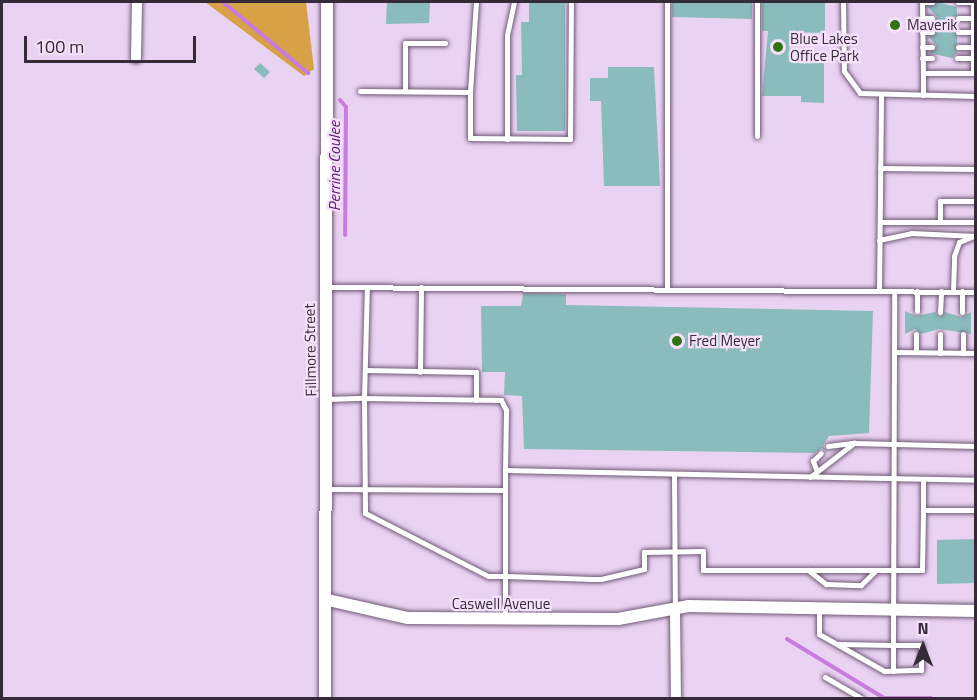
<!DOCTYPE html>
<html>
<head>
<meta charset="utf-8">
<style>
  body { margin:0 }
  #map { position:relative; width:977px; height:700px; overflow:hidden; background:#ead2f2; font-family:"Titillium Web",sans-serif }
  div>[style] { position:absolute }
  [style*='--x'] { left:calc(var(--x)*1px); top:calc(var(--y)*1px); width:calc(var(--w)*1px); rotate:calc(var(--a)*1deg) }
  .green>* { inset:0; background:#d7a146 }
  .stream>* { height:4px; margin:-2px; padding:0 2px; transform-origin:2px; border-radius:2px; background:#c87cdf }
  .building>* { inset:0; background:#8bbcbd }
  .roads { filter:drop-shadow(0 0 2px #705b77) drop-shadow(0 0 2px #705b77) }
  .service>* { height:5px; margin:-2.5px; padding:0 2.5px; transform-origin:2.5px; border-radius:2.5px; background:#fff }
  .minor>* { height:10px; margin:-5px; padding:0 5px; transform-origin:5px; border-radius:5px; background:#fff }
  .tertiary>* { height:12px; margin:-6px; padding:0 6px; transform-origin:6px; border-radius:6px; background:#fff }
  .dots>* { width:16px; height:16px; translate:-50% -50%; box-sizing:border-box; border:3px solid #f5e1fb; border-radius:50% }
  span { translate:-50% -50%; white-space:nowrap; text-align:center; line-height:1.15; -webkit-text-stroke:4.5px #f5e1fb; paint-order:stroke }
  .poi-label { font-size:15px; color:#352b38 }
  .left { translate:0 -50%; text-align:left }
  .street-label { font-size:15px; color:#352b38 }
  .water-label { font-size:16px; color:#5c146f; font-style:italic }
  .frame { position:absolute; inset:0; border:3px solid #352b38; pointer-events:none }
  .north { position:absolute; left:893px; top:616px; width:60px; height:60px; -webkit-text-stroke:4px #f5e1fb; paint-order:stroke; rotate:0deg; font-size:16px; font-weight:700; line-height:24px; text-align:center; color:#352b38 }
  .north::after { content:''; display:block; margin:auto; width:21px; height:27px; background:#352b38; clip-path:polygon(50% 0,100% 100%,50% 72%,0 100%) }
  .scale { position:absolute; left:24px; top:36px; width:172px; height:27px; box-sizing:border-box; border:3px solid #352b38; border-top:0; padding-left:8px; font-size:18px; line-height:21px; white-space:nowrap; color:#352b38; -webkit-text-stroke:4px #f5e1fb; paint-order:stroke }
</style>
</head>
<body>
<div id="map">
  <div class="green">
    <i style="clip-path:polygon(205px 2px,306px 2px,314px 69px,304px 76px)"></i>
  </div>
  <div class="stream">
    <i style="--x:223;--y:2;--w:111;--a:39.9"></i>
    <i style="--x:340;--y:100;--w:9;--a:49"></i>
    <i style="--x:346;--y:107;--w:128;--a:90.4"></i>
    <i style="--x:787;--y:639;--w:114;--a:31.3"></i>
    <i style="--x:884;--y:698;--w:47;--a:0"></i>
  </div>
  <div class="building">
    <i style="clip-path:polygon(387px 2px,430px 2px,429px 23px,386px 24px)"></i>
    <i style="clip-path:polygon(529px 2px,565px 2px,565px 131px,517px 131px,516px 75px,522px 75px,521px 22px,529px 22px)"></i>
    <i style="clip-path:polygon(672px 2px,752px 2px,752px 19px,672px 17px)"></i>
    <i style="clip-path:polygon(762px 2px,825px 2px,825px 33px,790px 32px,789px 62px,824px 63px,824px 103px,801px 102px,801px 96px,762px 96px,768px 31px,762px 31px)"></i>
    <i style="clip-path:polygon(937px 2px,957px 7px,957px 53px,952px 58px,929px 53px,937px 46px,929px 37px,937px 31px,928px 23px,937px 17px,928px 7px)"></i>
    <i style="clip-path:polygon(260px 63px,270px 72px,264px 78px,254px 69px)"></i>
    <i style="clip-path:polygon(608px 67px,654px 67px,660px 186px,604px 186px,601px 101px,590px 101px,590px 78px,608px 78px)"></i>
    <i style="clip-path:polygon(523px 293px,566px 294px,566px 305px,873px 311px,869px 433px,829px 436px,823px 446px,828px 453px,822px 448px,814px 453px,524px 449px,522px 396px,504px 395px,505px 372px,482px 372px,481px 306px,521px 306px)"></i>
    <i style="clip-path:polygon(905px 311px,916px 316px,935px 312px,940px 317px,945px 312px,961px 317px,971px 312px,971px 334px,939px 329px,921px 334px,915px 329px,905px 334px)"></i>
    <i style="clip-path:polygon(975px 539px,975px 583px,937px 584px,937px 540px)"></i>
  </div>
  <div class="roads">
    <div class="service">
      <i style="--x:667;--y:2;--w:287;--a:90"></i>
      <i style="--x:757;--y:2;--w:134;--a:90"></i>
      <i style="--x:843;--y:2;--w:69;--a:89.2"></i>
      <i style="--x:844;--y:71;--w:27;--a:54"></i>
      <i style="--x:860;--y:93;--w:116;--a:1.5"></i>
      <i style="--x:922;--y:2;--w:71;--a:89.2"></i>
      <i style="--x:923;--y:73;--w:50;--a:0"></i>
      <i style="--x:973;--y:73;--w:71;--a:-90"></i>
      <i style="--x:922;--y:2;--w:10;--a:0"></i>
      <i style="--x:958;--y:2;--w:15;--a:0"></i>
      <i style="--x:922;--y:18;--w:10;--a:0"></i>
      <i style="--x:958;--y:18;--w:15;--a:0"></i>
      <i style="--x:922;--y:32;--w:10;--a:0"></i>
      <i style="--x:958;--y:32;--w:15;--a:0"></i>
      <i style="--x:922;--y:47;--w:10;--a:0"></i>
      <i style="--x:958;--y:47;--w:15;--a:0"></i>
      <i style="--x:922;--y:58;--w:10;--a:0"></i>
      <i style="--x:957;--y:58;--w:16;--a:0"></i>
      <i style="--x:923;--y:73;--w:22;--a:90"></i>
      <i style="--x:360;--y:91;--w:110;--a:0.5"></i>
      <i style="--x:470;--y:92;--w:46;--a:90"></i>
      <i style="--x:470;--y:138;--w:100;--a:0.6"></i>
      <i style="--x:570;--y:139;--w:137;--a:-89.6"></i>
      <i style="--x:405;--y:91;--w:48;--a:-90"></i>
      <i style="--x:405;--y:43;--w:40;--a:0"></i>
      <i style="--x:470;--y:92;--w:90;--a:-86.2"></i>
      <i style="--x:507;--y:139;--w:104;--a:-90"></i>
      <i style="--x:507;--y:35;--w:34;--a:-78"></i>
      <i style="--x:880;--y:168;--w:96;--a:0.6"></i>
      <i style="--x:880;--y:222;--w:96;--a:0"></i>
      <i style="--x:940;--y:222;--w:21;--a:-90"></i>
      <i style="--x:940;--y:201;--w:36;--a:0"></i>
      <i style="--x:879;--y:240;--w:33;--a:-12"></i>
      <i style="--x:911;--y:233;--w:65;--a:2.6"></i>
      <i style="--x:326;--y:287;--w:650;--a:0.44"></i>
      <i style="--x:879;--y:291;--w:197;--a:-89.4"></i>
      <i style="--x:953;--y:291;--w:35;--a:-88"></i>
      <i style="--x:954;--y:256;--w:15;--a:-70"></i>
      <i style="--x:959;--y:242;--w:16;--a:-22"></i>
      <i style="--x:917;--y:311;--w:20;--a:-90"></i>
      <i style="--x:940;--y:312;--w:21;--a:-87"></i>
      <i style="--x:962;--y:312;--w:21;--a:-90"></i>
      <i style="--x:940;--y:334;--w:19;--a:90"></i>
      <i style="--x:963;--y:334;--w:19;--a:90"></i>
      <i style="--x:894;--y:352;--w:82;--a:0.7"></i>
      <i style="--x:916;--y:352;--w:18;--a:-90"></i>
      <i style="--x:365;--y:370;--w:111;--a:1"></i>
      <i style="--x:476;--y:372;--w:28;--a:90"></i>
      <i style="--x:420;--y:372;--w:85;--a:-89.3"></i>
      <i style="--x:327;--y:399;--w:37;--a:-2"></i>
      <i style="--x:364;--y:398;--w:111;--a:-88.5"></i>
      <i style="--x:828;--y:446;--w:26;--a:-7"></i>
      <i style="--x:816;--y:469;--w:9;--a:-111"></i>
      <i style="--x:813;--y:461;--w:11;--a:-45"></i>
      <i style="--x:505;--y:470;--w:471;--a:1.2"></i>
      <i style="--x:674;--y:474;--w:133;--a:89.6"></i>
      <i style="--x:810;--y:477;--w:56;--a:-37.7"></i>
      <i style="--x:854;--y:443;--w:122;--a:1.4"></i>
      <i style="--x:327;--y:489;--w:178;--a:0.3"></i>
      <i style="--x:923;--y:510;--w:31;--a:-90"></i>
      <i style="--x:808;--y:570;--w:23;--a:38"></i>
      <i style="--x:826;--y:584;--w:35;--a:2"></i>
      <i style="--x:861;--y:585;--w:21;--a:-45"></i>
      <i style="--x:819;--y:610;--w:24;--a:90"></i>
      <i style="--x:819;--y:634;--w:75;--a:29.6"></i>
      <i style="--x:884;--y:671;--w:37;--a:-2"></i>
      <i style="--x:921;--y:670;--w:25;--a:-90"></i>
      <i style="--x:921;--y:645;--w:28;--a:180"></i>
      <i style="--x:893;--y:645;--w:354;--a:-89.8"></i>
      <i style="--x:505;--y:617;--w:147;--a:-90"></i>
      <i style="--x:505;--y:470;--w:60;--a:-89"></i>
      <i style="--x:506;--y:410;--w:11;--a:-117"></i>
      <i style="--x:501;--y:400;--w:137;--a:-179.2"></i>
      <i style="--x:364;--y:398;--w:115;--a:89.5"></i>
      <i style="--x:365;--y:513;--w:138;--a:27.1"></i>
      <i style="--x:488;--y:576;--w:17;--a:0"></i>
      <i style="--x:505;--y:576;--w:60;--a:1.9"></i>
      <i style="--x:565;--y:578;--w:26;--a:2"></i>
      <i style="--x:591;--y:579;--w:10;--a:0"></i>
      <i style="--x:601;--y:579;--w:44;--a:-13.1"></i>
      <i style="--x:644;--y:569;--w:17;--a:-90"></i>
      <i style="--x:644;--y:552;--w:59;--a:-1"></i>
      <i style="--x:703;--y:551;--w:19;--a:90"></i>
      <i style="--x:703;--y:570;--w:219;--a:0"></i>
      <i style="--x:922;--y:570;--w:60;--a:-89"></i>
      <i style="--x:923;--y:510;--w:53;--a:0"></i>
      <i style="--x:839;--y:644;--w:54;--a:1.1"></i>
      <i style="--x:893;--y:645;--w:26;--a:90"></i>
      <i style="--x:825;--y:677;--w:42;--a:30.3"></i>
    </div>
    <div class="minor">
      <i style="--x:136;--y:58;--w:56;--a:-89"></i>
      <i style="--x:675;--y:608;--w:90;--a:89.4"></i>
    </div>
    <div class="tertiary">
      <i style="--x:328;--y:600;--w:82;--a:12.7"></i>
      <i style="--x:408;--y:618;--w:210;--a:0.3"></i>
      <i style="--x:618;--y:619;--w:71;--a:-10.5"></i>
      <i style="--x:688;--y:606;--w:288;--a:1"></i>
      <i style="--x:325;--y:698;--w:696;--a:-89.84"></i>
    </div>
  </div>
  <div class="dots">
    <i style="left:895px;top:25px;background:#317311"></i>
    <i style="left:778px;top:47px;background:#317311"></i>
    <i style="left:677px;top:341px;background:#317311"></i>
  </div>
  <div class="poi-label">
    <span class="left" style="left:907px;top:25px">Maverik</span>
    <span class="left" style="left:790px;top:47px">Blue Lakes<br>Office Park</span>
    <span class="left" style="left:689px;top:341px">Fred Meyer</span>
  </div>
  <div class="street-label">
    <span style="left:310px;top:350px;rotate:-91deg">Fillmore Street</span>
    <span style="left:501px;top:604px">Caswell Avenue</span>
  </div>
  <div class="water-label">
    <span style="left:334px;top:166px;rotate:-90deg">Perrine Coulee</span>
  </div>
  <div class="frame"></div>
  <div class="north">N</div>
  <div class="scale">100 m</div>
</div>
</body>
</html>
